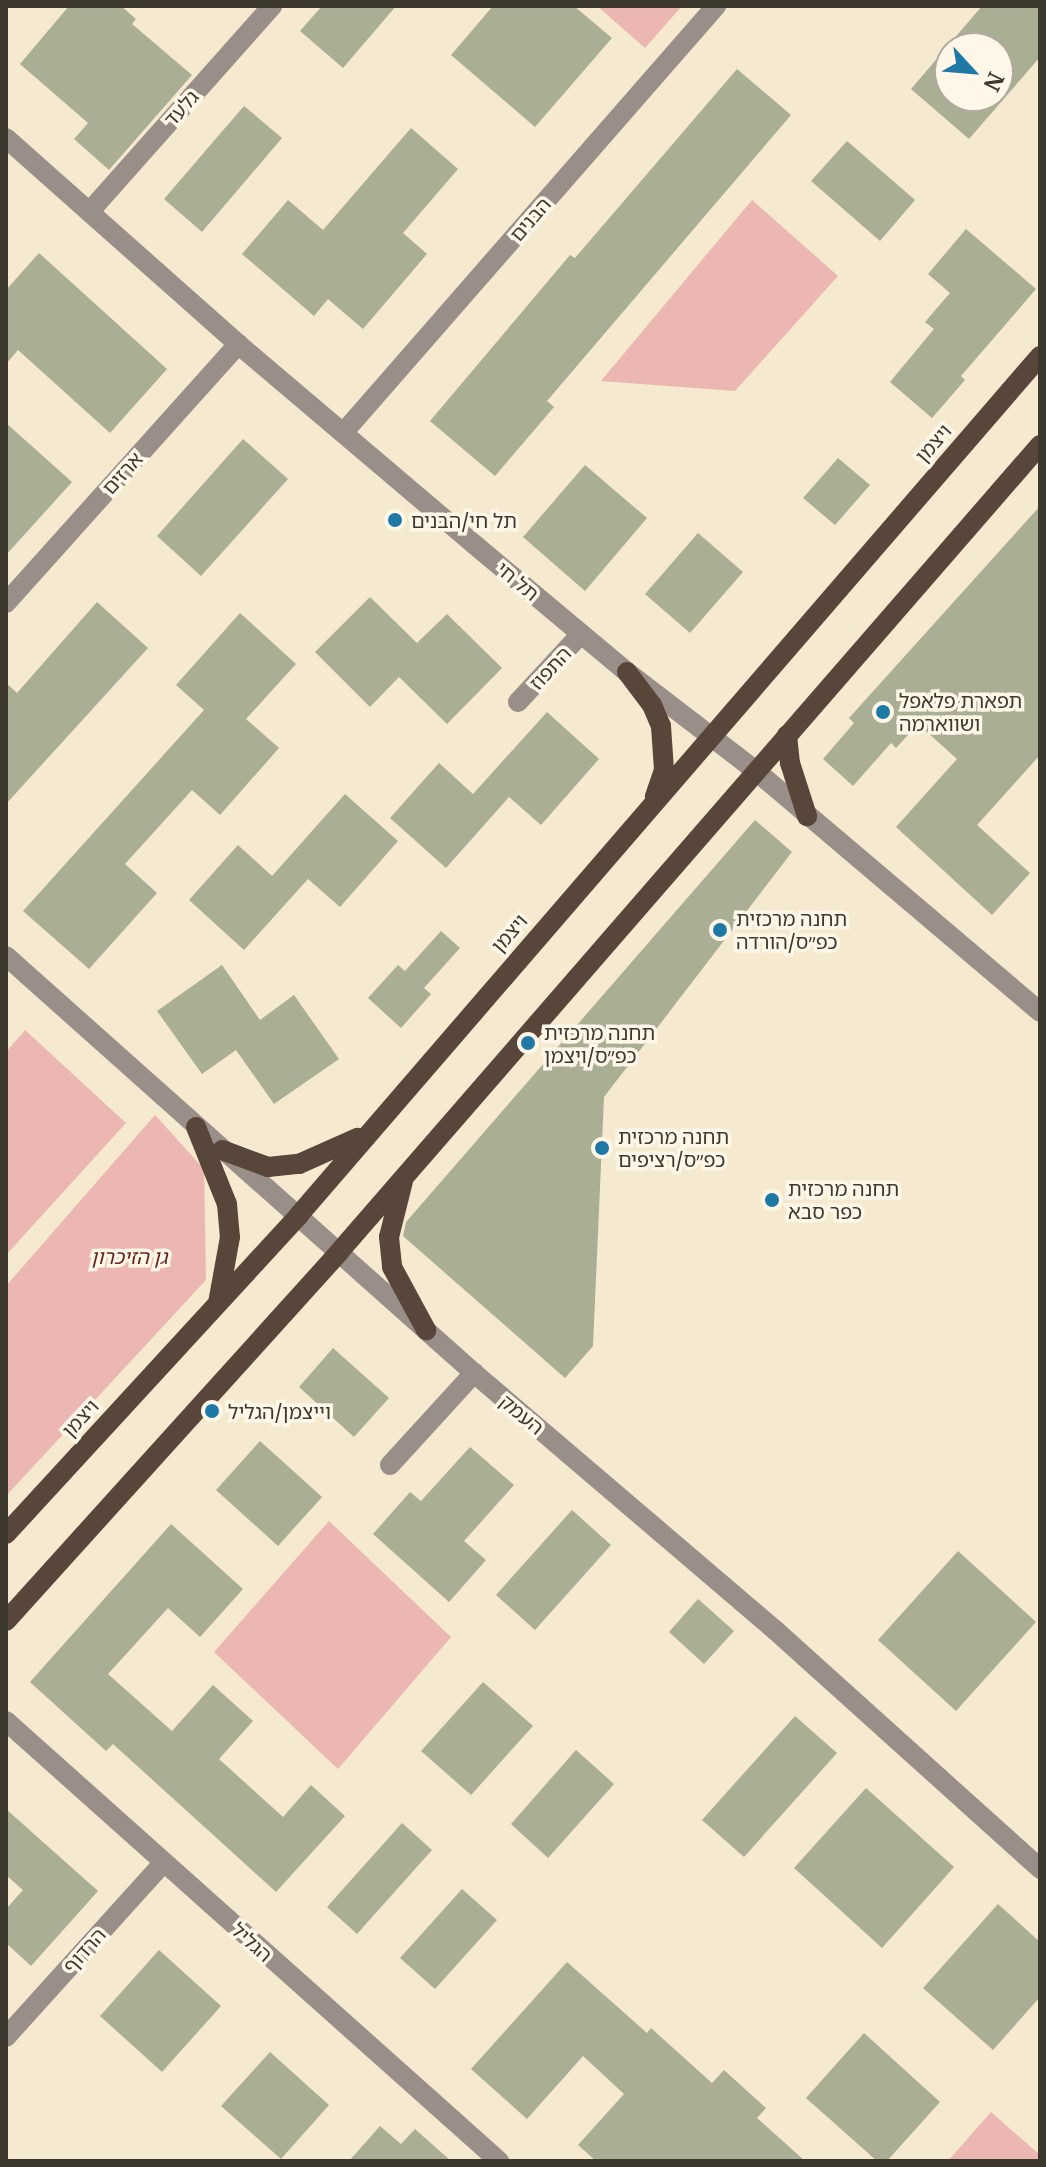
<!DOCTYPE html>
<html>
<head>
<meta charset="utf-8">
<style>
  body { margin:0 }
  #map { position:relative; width:1046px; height:2167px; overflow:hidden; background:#f5e9cf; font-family:Merriweather,"Noto Sans Hebrew",serif }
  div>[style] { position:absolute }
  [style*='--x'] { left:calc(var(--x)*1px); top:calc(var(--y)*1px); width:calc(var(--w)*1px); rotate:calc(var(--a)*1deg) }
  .green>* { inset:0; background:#ecb7b2 }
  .building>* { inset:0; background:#a9ae94 }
  .minor>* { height:20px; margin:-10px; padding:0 10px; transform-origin:10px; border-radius:10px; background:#9a8f88 }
  .major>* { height:20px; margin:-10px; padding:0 10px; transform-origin:10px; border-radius:10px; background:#58463a }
  .dots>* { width:22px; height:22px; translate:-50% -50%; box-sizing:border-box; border:4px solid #fef7e8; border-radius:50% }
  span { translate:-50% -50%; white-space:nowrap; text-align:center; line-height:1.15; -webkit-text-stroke:7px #fef7e8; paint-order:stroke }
  .street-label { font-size:20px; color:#3d392f }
  .poi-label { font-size:20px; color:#3d392f }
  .left { translate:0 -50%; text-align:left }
  .park-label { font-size:20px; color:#652421; font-style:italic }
  .frame { position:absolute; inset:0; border:8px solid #3d392f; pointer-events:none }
  .north { position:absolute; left:934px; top:32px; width:80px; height:80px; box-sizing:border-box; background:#fef7e8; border:2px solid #b1ab9e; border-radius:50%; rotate:116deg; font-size:22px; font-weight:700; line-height:32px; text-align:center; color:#3d392f }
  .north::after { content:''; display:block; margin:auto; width:28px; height:36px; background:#1f79a7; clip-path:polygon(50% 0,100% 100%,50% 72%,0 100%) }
</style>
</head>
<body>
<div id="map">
  <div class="green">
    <i style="clip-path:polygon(597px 6px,682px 6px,645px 48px)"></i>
    <i style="clip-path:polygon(752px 200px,838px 276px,735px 391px,601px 381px)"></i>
    <i style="clip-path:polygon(25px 1030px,126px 1123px,6px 1255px,6px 1052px)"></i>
    <i style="clip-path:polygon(155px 1115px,204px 1169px,206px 1280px,6px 1496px,6px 1286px)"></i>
    <i style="clip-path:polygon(329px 1521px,451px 1637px,338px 1769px,214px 1652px)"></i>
    <i style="clip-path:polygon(991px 2112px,1040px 2155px,1040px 2161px,948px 2161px)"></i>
  </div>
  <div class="building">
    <i style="clip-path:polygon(69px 6px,121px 6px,136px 19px,132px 24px,192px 75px,109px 170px,74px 139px,88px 123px,20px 64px)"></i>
    <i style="clip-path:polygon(322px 6px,396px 6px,343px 68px,300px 31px)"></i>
    <i style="clip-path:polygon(493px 6px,574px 6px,612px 38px,535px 127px,451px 55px)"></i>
    <i style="clip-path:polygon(evenodd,982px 6px,1040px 6px,1040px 57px,969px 139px,911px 89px,982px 6px,950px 48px,998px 48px,998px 96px,950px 96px,950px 48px)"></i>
    <i style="clip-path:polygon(737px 69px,791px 115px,547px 401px,554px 407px,495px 476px,430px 421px,570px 255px,575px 258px)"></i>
    <i style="clip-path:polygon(244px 106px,282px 138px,202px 232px,164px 199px)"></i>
    <i style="clip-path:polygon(411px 128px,458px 169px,403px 233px,427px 254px,363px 329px,328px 299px,314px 316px,242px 254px,288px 200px,323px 230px)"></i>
    <i style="clip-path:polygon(847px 141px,915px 200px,880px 241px,811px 181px)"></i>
    <i style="clip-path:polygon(966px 229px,1036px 289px,961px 376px,965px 380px,932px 418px,890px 382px,934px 329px,925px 322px,950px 293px,928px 274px)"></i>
    <i style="clip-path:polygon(39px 253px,167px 369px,110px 433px,18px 350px,6px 364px,6px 290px)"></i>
    <i style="clip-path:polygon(6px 423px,72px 482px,6px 555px)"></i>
    <i style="clip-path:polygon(243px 439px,288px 479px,201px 576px,157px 536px)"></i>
    <i style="clip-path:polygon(838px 458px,870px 485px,835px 525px,803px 498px)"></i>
    <i style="clip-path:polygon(585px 465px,647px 518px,585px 591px,523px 537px)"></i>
    <i style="clip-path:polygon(1040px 506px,1040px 755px,977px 825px,1030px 873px,992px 915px,896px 827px,957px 759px,918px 724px,896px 748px,891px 743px,853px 786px,823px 759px,854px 723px,849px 718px)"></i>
    <i style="clip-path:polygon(698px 533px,743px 572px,690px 633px,645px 594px)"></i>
    <i style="clip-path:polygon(370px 597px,417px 643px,447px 614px,502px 668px,447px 724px,399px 677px,370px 707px,315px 652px)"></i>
    <i style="clip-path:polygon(97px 602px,148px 648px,6px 804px,6px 683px,17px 693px)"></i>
    <i style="clip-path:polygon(240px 613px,296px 664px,246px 719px,279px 748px,220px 815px,192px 790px,125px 864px,157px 893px,89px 969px,23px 911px,204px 710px,176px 685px)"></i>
    <i style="clip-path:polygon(547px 712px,599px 759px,541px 825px,509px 797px,446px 868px,390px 818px,439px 763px,473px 794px)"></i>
    <i style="clip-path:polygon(345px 794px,398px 841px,340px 907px,308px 879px,244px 950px,189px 900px,238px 845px,272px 876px)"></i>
    <i style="clip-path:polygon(755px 820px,792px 852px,604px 1097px,593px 1346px,565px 1378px,403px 1236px,406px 1222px)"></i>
    <i style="clip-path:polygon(441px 931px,460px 948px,424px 988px,431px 994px,401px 1028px,368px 998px,398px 965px,405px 971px)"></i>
    <i style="clip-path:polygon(222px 965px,260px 1020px,294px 995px,339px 1059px,274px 1104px,236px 1050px,202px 1074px,157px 1011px)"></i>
    <i style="clip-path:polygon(333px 1348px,389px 1398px,354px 1437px,299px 1387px)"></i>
    <i style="clip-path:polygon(260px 1441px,322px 1497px,278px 1546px,216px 1490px)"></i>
    <i style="clip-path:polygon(470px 1447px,514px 1485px,464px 1541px,486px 1560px,449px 1602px,373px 1534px,410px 1492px,421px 1501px)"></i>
    <i style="clip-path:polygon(572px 1510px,611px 1545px,535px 1630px,496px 1595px)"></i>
    <i style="clip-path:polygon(171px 1524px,243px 1589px,200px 1637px,168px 1608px,108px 1674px,172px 1731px,213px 1685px,253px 1721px,219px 1759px,283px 1817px,311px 1785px,345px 1816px,276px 1892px,113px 1744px,106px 1751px,30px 1682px)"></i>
    <i style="clip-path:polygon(958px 1551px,1036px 1622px,956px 1711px,878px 1640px)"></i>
    <i style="clip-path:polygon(698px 1599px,734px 1631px,704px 1664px,669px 1632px)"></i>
    <i style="clip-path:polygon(483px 1682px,533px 1726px,471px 1795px,421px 1751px)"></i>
    <i style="clip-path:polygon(795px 1716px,837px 1753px,744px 1857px,702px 1820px)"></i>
    <i style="clip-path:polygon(576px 1750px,614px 1784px,548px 1858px,511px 1824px)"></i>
    <i style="clip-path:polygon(866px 1788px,954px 1867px,882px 1948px,794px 1868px)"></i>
    <i style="clip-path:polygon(6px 1809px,98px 1891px,31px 1966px,6px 1943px,6px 1909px,23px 1890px,6px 1875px)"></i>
    <i style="clip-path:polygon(402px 1823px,432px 1850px,357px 1934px,327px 1907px)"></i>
    <i style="clip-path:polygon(462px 1889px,497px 1920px,435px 1989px,400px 1958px)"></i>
    <i style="clip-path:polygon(998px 1904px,1040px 1942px,1040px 1997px,993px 2050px,923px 1988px)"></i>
    <i style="clip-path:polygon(159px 1950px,221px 2006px,162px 2072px,100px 2016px)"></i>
    <i style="clip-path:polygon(567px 1962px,647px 2033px,651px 2028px,712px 2083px,724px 2070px,766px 2108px,757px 2118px,805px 2161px,596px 2161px,578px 2145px,624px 2094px,583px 2056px,527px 2119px,471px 2069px)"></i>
    <i style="clip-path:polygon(864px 2033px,940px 2102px,887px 2161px,877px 2161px,806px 2098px)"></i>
    <i style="clip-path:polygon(270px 2052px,329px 2105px,281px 2159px,221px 2106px)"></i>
    <i style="clip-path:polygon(380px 2126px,401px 2144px,415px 2129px,451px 2161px,349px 2161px)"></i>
  </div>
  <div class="minor">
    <i style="--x:6;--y:138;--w:310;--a:41.6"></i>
    <i style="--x:238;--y:344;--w:311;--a:40.3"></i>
    <i style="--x:475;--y:545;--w:198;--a:39.9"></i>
    <i style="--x:627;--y:672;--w:163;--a:37.5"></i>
    <i style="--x:756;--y:771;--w:372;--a:40.3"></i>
    <i style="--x:91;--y:210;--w:273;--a:-48.4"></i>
    <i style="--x:344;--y:432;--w:566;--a:-48.87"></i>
    <i style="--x:6;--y:603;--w:348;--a:-48.1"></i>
    <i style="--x:518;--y:702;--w:93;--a:-47.2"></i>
    <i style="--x:6;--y:956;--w:627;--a:41.7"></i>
    <i style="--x:474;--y:1373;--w:396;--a:40.5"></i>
    <i style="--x:775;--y:1630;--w:357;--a:42"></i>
    <i style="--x:390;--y:1465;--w:125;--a:-47.6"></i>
    <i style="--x:6;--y:1721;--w:661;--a:41.75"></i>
    <i style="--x:6;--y:2037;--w:234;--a:-47.9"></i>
  </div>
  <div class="major">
    <i style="--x:627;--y:672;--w:41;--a:52.9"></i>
    <i style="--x:652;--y:705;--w:23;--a:67"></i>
    <i style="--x:661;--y:726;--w:44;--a:86.1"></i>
    <i style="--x:664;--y:770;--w:28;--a:109"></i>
    <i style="--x:787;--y:735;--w:28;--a:84"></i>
    <i style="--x:790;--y:763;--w:56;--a:72.2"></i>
    <i style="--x:196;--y:1127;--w:83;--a:68.1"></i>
    <i style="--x:227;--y:1204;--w:33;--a:85"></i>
    <i style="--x:230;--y:1237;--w:67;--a:100.3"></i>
    <i style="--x:222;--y:1150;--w:49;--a:20.3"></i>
    <i style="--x:268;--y:1167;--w:31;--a:-6"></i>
    <i style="--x:299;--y:1164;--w:64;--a:-24.1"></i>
    <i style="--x:403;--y:1181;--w:58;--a:104"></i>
    <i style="--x:389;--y:1237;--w:30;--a:84"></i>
    <i style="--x:392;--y:1267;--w:72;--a:61.6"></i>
    <i style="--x:6;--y:1534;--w:432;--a:-47.4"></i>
    <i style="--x:298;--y:1216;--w:1136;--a:-49.21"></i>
    <i style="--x:6;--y:1621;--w:497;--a:-47.9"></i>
    <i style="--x:339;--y:1252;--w:1069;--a:-49.02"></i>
  </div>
  <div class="dots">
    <i style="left:395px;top:520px;background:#1f79a7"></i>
    <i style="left:883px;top:712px;background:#1f79a7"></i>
    <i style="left:720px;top:930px;background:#1f79a7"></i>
    <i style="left:528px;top:1043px;background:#1f79a7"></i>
    <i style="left:602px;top:1148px;background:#1f79a7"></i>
    <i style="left:772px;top:1200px;background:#1f79a7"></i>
    <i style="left:212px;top:1411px;background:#1f79a7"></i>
  </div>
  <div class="street-label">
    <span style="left:181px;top:108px;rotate:-48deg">גלעד</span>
    <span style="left:530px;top:219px;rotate:-49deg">הבנים</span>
    <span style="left:933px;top:443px;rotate:-49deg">ויצמן</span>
    <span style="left:122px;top:473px;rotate:-48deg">ארזים</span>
    <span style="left:518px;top:581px;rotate:40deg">תל חי</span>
    <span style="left:550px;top:668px;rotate:-47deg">התפוז</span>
    <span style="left:509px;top:933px;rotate:-49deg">ויצמן</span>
    <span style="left:522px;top:1414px;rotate:40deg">העמק</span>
    <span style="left:80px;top:1418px;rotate:-47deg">ויצמן</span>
    <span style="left:252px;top:1942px;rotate:42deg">הגליל</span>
    <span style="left:84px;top:1950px;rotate:-48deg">הרדוף</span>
  </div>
  <div class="poi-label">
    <span class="left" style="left:411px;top:520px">תל חי/הבנים</span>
    <span class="left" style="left:899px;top:712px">תפארת פלאפל<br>ושווארמה</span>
    <span class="left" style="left:736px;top:930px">תחנה מרכזית<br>כפ״ס/הורדה</span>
    <span class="left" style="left:544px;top:1044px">תחנה מרכזית<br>כפ״ס/ויצמן</span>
    <span class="left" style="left:618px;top:1148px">תחנה מרכזית<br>כפ״ס/רציפים</span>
    <span class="left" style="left:788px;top:1200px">תחנה מרכזית<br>כפר סבא</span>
    <span class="left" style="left:228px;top:1411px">וייצמן/הגליל</span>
  </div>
  <div class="park-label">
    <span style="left:129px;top:1256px">גן הזיכרון</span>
  </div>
  <div class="frame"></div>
  <div class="north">N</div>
</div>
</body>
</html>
